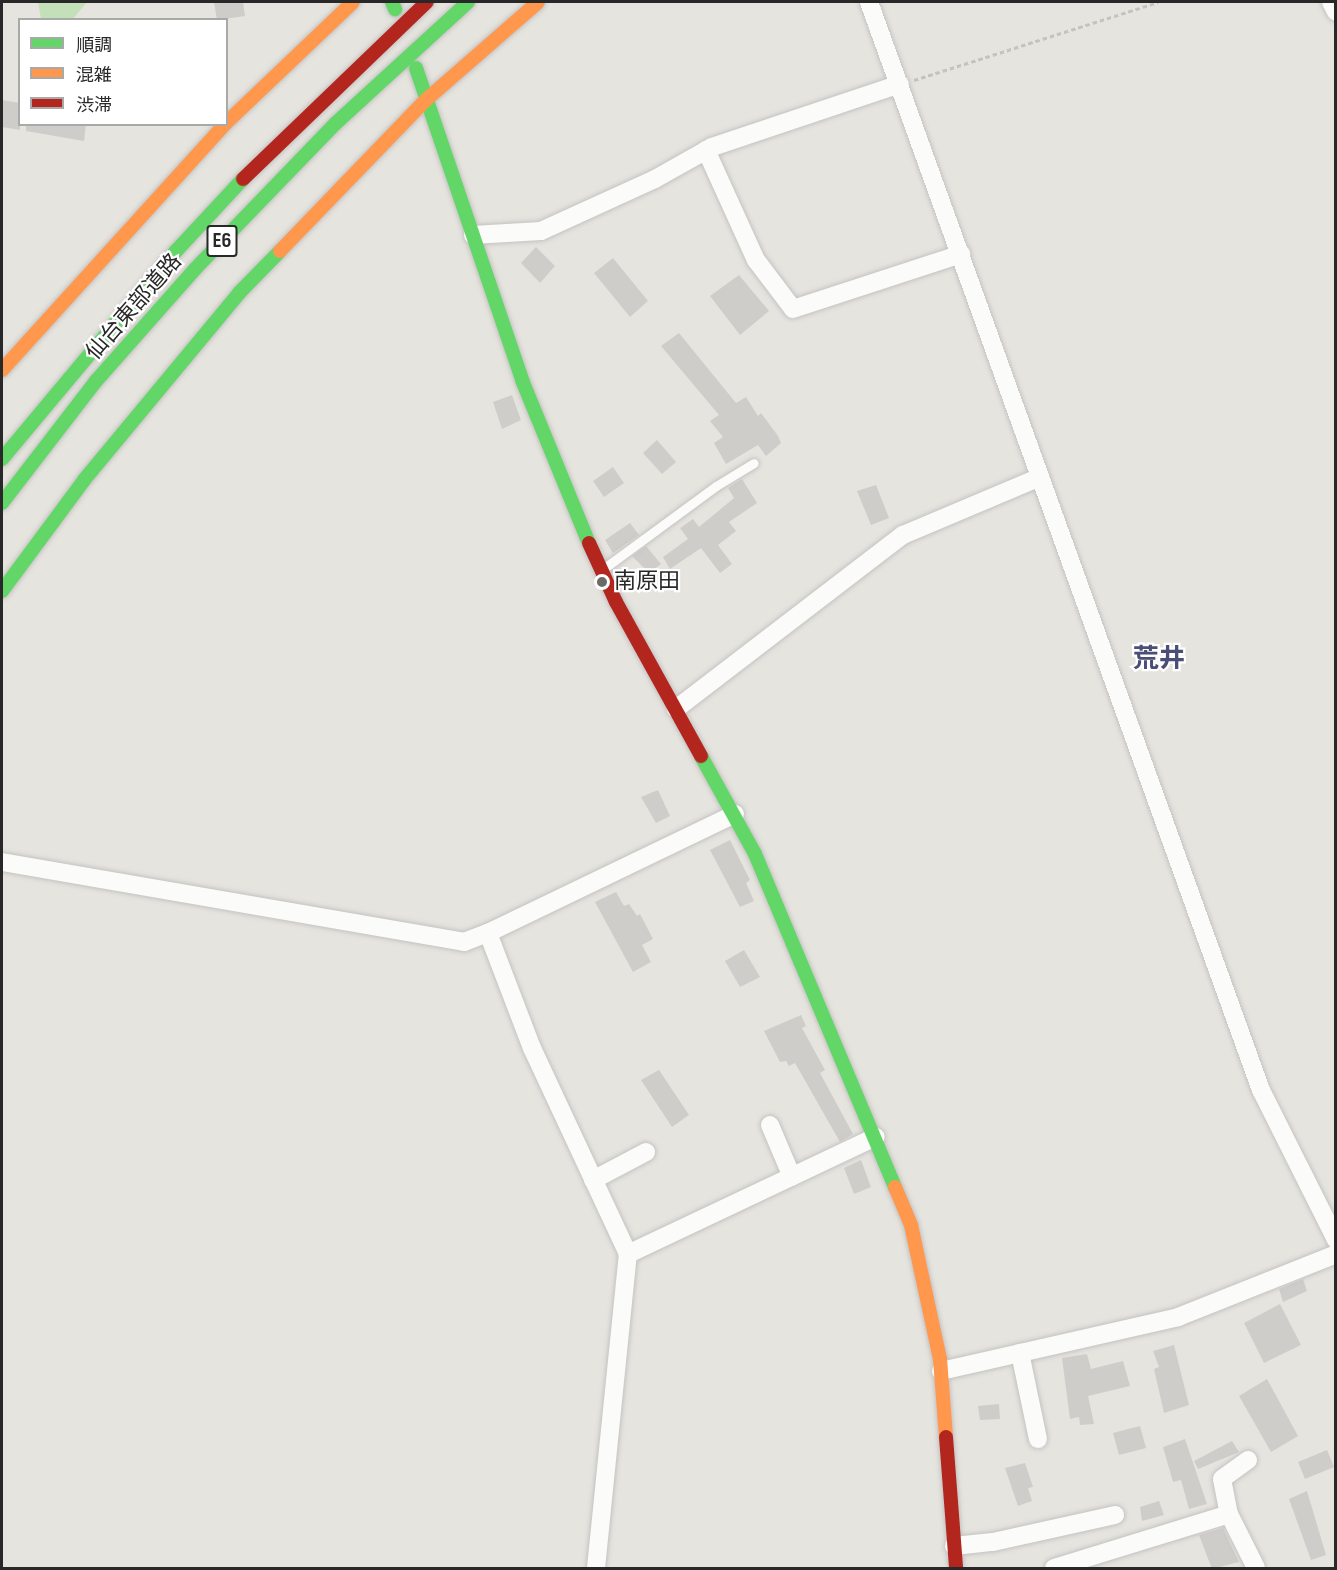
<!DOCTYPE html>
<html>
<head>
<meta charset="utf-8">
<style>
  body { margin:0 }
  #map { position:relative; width:1337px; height:1570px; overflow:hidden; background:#e6e4de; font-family:"Sofia Sans Condensed","Noto Sans JP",sans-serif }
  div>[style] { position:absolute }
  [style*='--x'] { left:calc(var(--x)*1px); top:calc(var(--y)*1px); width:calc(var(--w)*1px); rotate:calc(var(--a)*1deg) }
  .green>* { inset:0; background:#c4e0b9 }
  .building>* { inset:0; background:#cfcdc9 }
  .path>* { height:3px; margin-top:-1.5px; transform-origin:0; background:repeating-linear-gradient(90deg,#c4c3c3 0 4.5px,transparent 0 7.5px) }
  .roads { filter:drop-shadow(0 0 2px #c4c3c3) drop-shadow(0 0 2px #c4c3c3) }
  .lane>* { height:9px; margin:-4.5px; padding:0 4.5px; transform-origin:4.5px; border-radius:4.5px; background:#fbfbfa }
  .street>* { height:18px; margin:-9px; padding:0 9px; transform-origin:9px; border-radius:9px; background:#fbfbfa }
  .fast>* { height:14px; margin:-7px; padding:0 7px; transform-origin:7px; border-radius:7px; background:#63d668 }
  .slow>* { height:14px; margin:-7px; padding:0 7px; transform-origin:7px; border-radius:7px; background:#ff974d }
  .jam>* { height:14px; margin:-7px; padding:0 7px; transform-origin:7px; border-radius:7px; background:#b3261e }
  .dots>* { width:16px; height:16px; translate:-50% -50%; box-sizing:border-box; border:3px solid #fff; border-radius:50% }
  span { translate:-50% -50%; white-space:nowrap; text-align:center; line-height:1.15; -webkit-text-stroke:4.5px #fff; paint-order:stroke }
  .shield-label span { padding:2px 4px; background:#fff; border:2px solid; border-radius:4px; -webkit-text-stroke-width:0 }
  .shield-label { font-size:21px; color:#282828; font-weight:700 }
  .street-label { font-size:22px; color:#282828 }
  .poi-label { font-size:22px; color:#282828 }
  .left { translate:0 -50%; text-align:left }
  .quarter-label { font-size:26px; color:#4c4f75; font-weight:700 }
  .frame { position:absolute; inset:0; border:3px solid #282828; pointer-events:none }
  .legend { position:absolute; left:18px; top:18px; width:210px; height:108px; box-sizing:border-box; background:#fff; border:2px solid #a9a9a9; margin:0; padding:8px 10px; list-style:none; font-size:18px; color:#282828 }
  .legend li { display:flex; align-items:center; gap:12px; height:30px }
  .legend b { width:30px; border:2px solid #a9a9a9 }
</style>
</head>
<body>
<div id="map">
  <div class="green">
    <i style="clip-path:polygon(38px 2px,87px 2px,72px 20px,41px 19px)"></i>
  </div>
  <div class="building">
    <i style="clip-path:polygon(214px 2px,243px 2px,245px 16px,217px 20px)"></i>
    <i style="clip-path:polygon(2px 100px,20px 103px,20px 130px,2px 127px)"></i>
    <i style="clip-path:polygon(26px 124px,86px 124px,84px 141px,26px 131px)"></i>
    <i style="clip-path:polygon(536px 247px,555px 266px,540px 283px,521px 263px)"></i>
    <i style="clip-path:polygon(613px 258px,648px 301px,630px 317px,594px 273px)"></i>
    <i style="clip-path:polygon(739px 275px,769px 311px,740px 335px,710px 296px)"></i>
    <i style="clip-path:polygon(679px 333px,736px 403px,746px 397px,758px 416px,761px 413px,778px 436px,781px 443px,766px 456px,758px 445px,726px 464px,714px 443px,723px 437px,710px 421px,719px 415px,661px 346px)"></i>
    <i style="clip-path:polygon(512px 395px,521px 420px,502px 429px,493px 402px)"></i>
    <i style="clip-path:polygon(657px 440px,676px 462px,662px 474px,643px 453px)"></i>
    <i style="clip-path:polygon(613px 467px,624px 483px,604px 497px,593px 481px)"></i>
    <i style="clip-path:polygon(742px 479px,757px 503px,729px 522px,736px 531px,718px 545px,732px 564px,720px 573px,701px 548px,670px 569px,663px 557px,688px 539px,680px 528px,693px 519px,699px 527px,734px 498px,728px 488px)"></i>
    <i style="clip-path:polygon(876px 485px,889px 518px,871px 525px,857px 491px)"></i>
    <i style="clip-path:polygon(630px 523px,639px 535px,613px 553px,605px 540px)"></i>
    <i style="clip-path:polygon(646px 546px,661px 564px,649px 573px,632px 556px)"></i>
    <i style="clip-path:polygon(658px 790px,670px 816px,656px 823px,641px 797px)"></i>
    <i style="clip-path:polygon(730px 840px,750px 880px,746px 883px,754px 901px,740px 907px,710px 850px)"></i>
    <i style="clip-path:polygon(616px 892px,624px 906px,629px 904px,637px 916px,640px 914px,653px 939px,642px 945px,651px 962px,633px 972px,595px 902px)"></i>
    <i style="clip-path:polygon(744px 950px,760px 977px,740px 987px,725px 961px)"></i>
    <i style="clip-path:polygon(801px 1015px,806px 1026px,802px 1028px,825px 1070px,820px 1073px,853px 1134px,840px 1142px,795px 1063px,789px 1066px,786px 1061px,780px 1062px,764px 1031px)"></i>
    <i style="clip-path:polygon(659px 1070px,689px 1115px,672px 1127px,641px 1080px)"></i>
    <i style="clip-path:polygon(861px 1160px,871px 1187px,854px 1194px,844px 1168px)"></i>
    <i style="clip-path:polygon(1303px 1279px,1307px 1291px,1283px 1302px,1279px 1289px)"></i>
    <i style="clip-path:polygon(1280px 1304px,1301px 1345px,1264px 1363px,1244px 1323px)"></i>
    <i style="clip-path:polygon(1174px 1345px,1189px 1405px,1164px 1413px,1154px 1369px,1159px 1367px,1153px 1351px)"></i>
    <i style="clip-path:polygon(1087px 1354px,1091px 1369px,1123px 1361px,1130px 1386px,1088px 1396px,1094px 1424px,1080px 1425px,1079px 1417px,1070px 1419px,1062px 1358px)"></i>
    <i style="clip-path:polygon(1267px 1379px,1298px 1436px,1271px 1452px,1239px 1396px)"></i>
    <i style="clip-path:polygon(999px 1404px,1000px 1419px,980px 1420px,978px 1406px)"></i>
    <i style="clip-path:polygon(1140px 1426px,1146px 1448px,1119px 1455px,1113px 1433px)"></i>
    <i style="clip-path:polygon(1185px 1439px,1207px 1504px,1189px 1509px,1181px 1480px,1173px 1482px,1163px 1447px)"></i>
    <i style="clip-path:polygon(1232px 1441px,1239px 1452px,1198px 1469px,1194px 1461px)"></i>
    <i style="clip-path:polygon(1327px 1450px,1334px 1467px,1305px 1479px,1298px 1462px)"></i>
    <i style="clip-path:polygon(1025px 1463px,1033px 1487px,1028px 1488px,1032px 1501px,1018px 1506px,1005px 1468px)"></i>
    <i style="clip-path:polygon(1307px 1491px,1326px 1555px,1311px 1560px,1289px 1499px)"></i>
    <i style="clip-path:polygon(1159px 1501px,1164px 1515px,1142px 1521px,1140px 1507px)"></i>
    <i style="clip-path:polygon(1223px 1528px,1239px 1562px,1212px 1569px,1199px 1535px)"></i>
  </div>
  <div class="path">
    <i style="--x:914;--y:80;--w:256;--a:-17.7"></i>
  </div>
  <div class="roads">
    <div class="lane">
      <i style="--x:603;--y:569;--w:140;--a:-36.3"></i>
      <i style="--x:716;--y:486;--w:44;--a:-31.2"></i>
    </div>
    <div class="street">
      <i style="--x:869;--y:2;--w:1156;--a:70.19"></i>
      <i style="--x:1261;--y:1090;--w:168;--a:63.4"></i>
      <i style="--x:1331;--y:2;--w:11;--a:63"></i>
      <i style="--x:706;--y:150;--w:121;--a:65.6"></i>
      <i style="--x:756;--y:260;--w:61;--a:52.9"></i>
      <i style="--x:793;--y:309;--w:177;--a:-18.1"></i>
      <i style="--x:473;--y:235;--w:68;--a:-3.4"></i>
      <i style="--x:541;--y:231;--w:125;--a:-24.5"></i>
      <i style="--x:655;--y:179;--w:65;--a:-29.3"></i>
      <i style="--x:712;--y:147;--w:198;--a:-18.5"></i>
      <i style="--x:676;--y:709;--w:286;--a:-37.5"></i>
      <i style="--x:903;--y:535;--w:149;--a:-22.9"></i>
      <i style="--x:735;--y:814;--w:274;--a:154.3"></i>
      <i style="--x:488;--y:933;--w:123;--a:69.1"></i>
      <i style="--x:532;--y:1048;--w:227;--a:65"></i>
      <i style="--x:628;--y:1254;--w:274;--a:-25.3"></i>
      <i style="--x:2;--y:862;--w:469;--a:9.8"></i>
      <i style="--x:464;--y:942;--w:26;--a:-21"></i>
      <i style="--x:770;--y:1125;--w:56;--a:67.1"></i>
      <i style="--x:593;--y:1180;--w:60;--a:-27.8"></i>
      <i style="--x:1020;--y:1353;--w:88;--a:78.2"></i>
      <i style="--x:941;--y:1371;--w:243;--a:-12.8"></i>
      <i style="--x:1178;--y:1317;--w:170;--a:-21.7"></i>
      <i style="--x:1248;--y:1460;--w:32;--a:144"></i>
      <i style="--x:1222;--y:1479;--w:36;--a:79"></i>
      <i style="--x:1229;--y:1514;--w:60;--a:63.4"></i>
      <i style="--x:954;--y:1546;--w:39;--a:-6"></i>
      <i style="--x:993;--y:1542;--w:125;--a:-12.5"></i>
      <i style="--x:596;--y:1568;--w:316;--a:-84.2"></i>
      <i style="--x:1054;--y:1568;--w:183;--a:-17.1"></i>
    </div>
    <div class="fast">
      <i style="--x:392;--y:2;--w:8;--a:67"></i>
      <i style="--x:416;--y:68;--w:330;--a:71.2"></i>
      <i style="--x:522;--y:380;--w:176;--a:67.7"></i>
      <i style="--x:2;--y:459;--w:273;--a:-50.1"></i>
      <i style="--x:177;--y:250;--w:97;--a:-47.1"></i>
      <i style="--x:2;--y:503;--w:154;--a:-52.4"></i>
      <i style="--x:96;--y:381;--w:149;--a:-48.5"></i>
      <i style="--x:195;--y:269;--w:203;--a:-46"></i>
      <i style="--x:336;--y:123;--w:179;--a:-42.5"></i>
      <i style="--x:2;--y:591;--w:138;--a:-53.5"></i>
      <i style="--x:84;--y:480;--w:243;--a:-50.3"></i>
      <i style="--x:239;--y:293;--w:59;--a:-45.7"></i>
      <i style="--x:701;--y:756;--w:112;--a:61.1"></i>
      <i style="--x:755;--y:854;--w:361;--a:67.2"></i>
    </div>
    <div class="slow">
      <i style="--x:226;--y:123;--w:175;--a:-43.6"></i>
      <i style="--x:280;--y:251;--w:211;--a:-46"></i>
      <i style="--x:427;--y:99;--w:147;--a:-41.1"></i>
      <i style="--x:2;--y:370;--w:332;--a:-47.8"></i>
      <i style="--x:895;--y:1187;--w:41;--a:67.2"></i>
      <i style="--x:911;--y:1225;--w:137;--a:77.8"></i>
      <i style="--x:940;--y:1359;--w:78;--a:85.6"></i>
    </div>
    <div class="jam">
      <i style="--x:243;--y:179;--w:255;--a:-43.9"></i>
      <i style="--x:589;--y:543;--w:65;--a:65.4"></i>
      <i style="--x:616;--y:602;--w:176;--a:61.1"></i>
      <i style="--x:946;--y:1437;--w:131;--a:85.6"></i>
    </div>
  </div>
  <div class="dots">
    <i style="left:602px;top:582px;background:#6a6a68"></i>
  </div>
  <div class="shield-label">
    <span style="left:222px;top:241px">E6</span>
  </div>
  <div class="street-label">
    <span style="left:134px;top:307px;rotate:-49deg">仙台東部道路</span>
  </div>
  <div class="poi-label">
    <span class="left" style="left:614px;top:582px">南原田</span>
  </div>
  <div class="quarter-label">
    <span style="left:1159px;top:660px">荒井</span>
  </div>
  <div class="frame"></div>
  <ul class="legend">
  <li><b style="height:8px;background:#63d668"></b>順調</li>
  <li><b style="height:8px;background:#ff974d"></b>混雑</li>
  <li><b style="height:8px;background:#b3261e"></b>渋滞</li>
  </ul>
</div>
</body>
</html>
